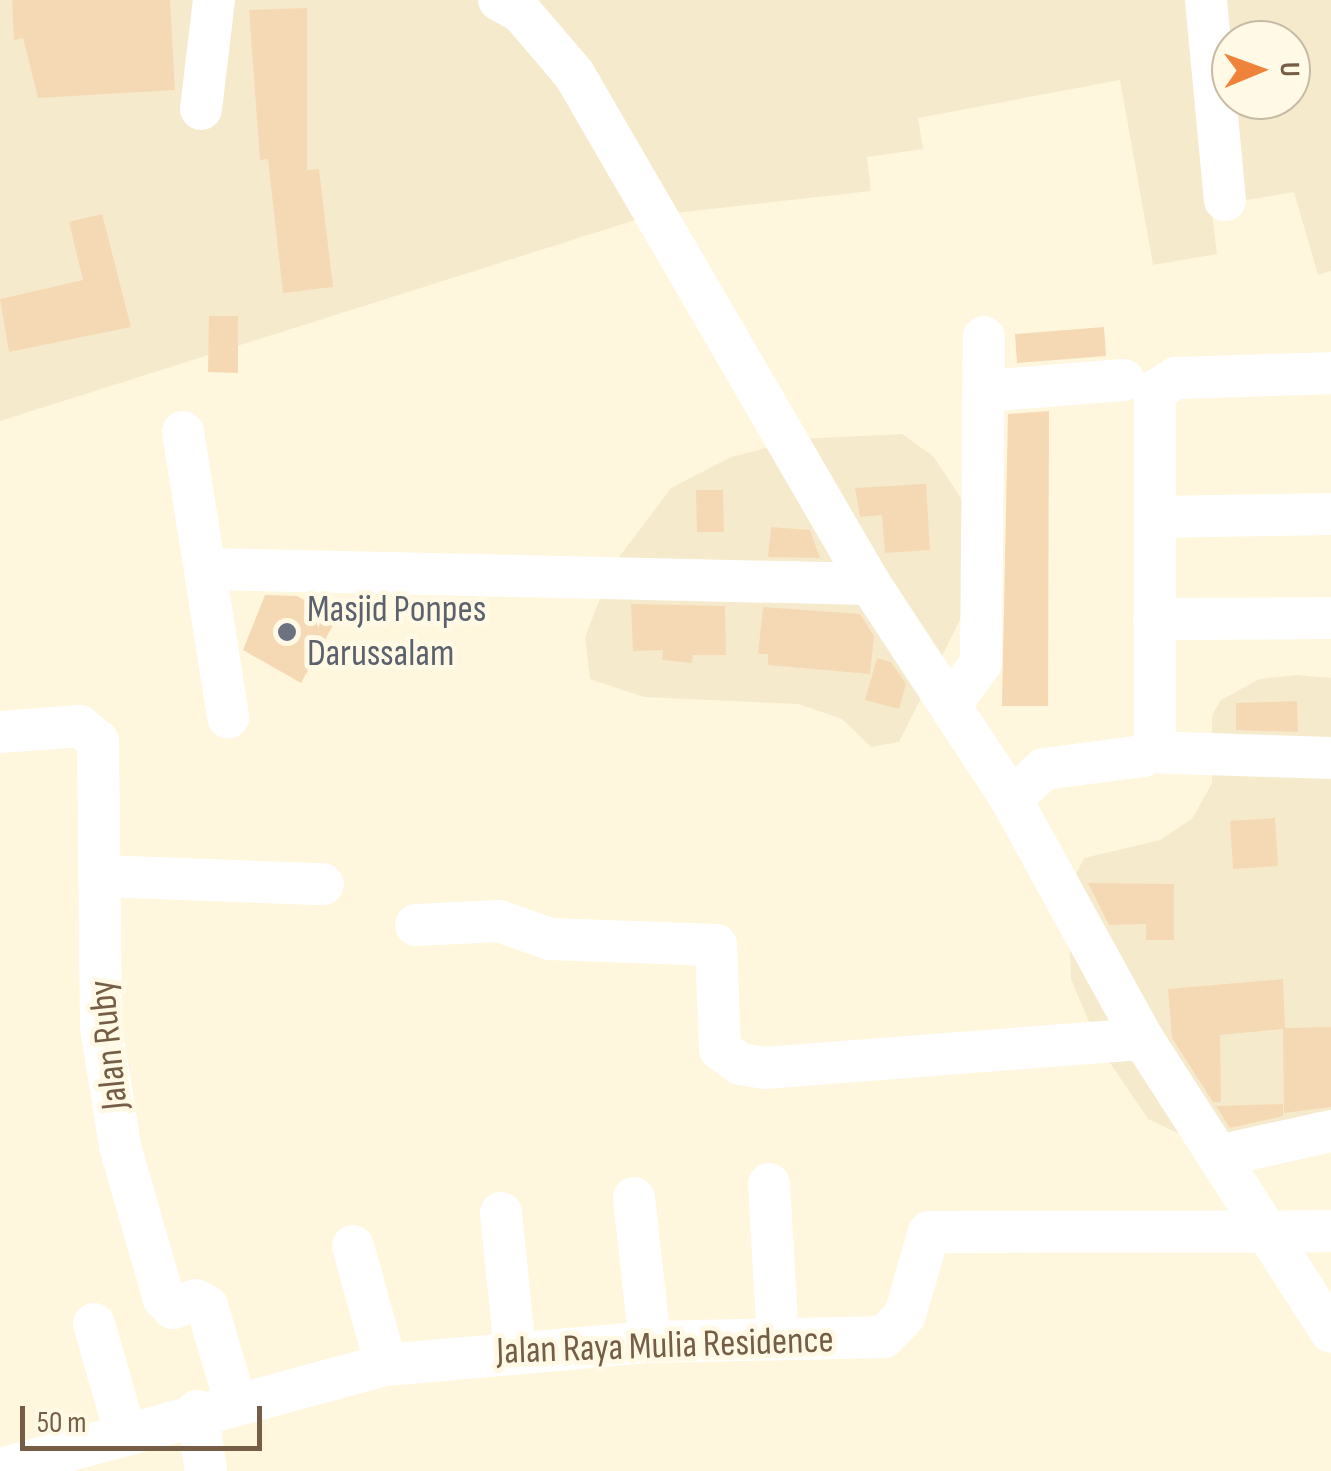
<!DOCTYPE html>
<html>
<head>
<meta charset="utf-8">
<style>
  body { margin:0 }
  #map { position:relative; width:1331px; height:1471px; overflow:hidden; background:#fef7de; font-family:"Sofia Sans Condensed",sans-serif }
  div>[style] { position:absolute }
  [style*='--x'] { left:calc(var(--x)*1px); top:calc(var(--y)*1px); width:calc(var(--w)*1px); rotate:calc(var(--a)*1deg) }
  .residential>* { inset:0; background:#f6eacc }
  .building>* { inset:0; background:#f5d9b4 }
  .minor>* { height:42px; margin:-21px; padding:0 21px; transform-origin:21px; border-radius:21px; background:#fff }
  .dots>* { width:28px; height:28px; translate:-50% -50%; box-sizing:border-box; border:5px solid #fff9e6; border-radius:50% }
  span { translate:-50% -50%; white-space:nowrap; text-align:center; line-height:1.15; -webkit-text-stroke:10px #fff9e6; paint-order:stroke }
  .worship-label { font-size:38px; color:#5b616d }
  .left { translate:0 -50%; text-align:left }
  .street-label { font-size:38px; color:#755e45 }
  .north { position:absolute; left:1211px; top:20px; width:100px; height:100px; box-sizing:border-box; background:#fff9e6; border:2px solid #c8bba6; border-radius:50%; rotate:89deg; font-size:28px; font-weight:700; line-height:40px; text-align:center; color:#755e45 }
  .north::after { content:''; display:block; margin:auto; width:35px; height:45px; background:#f0833a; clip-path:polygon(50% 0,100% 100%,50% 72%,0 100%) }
  .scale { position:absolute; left:20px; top:1406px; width:242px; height:45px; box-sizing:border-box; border:5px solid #755e45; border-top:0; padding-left:12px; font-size:30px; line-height:35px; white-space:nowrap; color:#755e45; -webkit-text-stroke:8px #fff9e6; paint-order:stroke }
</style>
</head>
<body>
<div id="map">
  <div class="residential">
    <i style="clip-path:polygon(evenodd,0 0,1331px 0,1331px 271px,1318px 275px,1294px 192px,1211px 206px,1217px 254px,1153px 265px,1120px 80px,918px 118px,923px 149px,867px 157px,871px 191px,648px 216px,0 421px,0 0,1231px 40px,1291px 40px,1291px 100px,1231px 100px,1231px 40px)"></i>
    <i style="clip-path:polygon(902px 434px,933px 456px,967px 507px,966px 608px,899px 742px,871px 747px,842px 719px,798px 704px,644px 697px,590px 679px,585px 637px,613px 565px,671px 488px,731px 457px,800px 439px)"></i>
    <i style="clip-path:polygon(1297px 675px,1331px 678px,1331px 1135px,1209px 1148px,1148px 1119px,1100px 1048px,1071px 979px,1067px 893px,1084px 858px,1160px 840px,1192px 819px,1212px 783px,1212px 715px,1221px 700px,1259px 679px)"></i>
  </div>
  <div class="building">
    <i style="clip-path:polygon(12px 0,170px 0,175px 90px,38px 98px,23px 38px,14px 40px)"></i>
    <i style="clip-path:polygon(307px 8px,307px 170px,319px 169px,333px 287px,283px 293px,268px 159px,260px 160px,249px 10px)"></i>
    <i style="clip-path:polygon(102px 214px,131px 327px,9px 352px,0 299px,83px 280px,69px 222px)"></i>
    <i style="clip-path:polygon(209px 316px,238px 316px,238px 373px,208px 372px)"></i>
    <i style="clip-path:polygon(1104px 327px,1106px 356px,1017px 363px,1015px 334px)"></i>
    <i style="clip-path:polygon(1049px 411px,1048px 706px,1002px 706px,1008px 414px)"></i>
    <i style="clip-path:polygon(926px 484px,930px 550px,885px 553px,882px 515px,860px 517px,855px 488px)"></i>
    <i style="clip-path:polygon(696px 490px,723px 490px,724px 532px,697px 532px)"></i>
    <i style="clip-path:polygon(771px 527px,810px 530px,820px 558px,768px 557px)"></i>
    <i style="clip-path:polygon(265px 595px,297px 596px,337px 618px,301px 683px,243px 650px)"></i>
    <i style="clip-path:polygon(631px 604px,725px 606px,726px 655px,693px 655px,692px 663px,662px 660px,663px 650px,633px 651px)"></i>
    <i style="clip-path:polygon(763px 607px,860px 614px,874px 636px,870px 674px,768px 665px,768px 654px,758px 654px)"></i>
    <i style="clip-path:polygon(877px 658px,891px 662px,906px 684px,899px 709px,865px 700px)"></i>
    <i style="clip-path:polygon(1297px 701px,1298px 732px,1236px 730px,1236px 703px)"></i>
    <i style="clip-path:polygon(1275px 818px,1278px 866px,1233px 869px,1230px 821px)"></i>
    <i style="clip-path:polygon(1088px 883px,1174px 884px,1174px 940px,1146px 940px,1146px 924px,1109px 925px)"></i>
    <i style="clip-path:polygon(1283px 979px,1285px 1028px,1331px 1027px,1331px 1107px,1284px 1113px,1283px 1029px,1220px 1035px,1221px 1102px,1213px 1102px,1172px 1038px,1168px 989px)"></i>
    <i style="clip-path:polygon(1283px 1104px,1283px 1116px,1230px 1128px,1216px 1106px)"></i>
  </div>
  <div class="minor">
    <i style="--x:499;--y:0;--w:25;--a:29"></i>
    <i style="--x:521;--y:12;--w:82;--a:49.5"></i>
    <i style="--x:574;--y:74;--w:590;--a:59.87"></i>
    <i style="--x:870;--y:584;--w:257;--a:56.7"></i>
    <i style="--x:1011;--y:799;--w:274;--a:61.2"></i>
    <i style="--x:1143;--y:1039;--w:348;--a:57.3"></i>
    <i style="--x:1206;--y:0;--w:201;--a:84.6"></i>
    <i style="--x:201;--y:109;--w:110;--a:-83.2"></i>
    <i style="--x:984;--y:391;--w:140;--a:-4.5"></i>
    <i style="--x:183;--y:432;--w:289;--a:81"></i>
    <i style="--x:1156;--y:517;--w:175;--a:-1"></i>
    <i style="--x:207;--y:569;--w:663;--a:1.3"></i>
    <i style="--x:1154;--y:619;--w:177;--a:-0.3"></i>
    <i style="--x:950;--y:705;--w:52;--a:-53.6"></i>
    <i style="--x:981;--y:663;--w:326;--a:-89.5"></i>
    <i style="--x:0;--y:732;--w:80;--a:-4.3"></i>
    <i style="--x:80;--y:726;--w:23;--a:40"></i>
    <i style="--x:98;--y:741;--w:286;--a:89.4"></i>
    <i style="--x:101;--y:1027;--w:121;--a:80.9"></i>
    <i style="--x:120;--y:1146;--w:159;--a:74"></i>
    <i style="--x:164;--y:1299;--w:13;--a:45"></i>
    <i style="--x:173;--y:1308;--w:24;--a:-19"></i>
    <i style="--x:196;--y:1300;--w:13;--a:29"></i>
    <i style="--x:207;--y:1306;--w:99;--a:73.6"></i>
    <i style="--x:1148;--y:752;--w:183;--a:1.9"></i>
    <i style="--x:1011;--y:799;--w:45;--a:-42.3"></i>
    <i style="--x:1044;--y:769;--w:100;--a:-7.5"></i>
    <i style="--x:1143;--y:756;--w:18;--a:-47"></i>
    <i style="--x:1155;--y:743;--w:352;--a:-90"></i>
    <i style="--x:1155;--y:391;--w:25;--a:-32"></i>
    <i style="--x:1176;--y:378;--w:155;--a:-1.8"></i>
    <i style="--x:100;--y:876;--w:223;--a:2.1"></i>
    <i style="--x:416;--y:925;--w:83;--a:-2.8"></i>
    <i style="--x:499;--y:921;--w:54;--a:19.4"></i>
    <i style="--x:550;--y:939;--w:166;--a:2.1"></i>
    <i style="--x:716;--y:945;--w:104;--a:87.8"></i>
    <i style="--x:720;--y:1049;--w:25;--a:37"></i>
    <i style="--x:740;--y:1064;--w:24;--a:9"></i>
    <i style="--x:764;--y:1068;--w:380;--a:-4.4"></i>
    <i style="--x:1218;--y:1156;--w:116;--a:-12.5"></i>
    <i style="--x:769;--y:1184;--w:154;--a:86.7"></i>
    <i style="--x:634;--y:1198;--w:145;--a:83.7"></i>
    <i style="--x:501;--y:1213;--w:138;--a:84.2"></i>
    <i style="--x:353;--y:1246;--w:123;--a:74.5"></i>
    <i style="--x:94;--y:1324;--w:112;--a:74"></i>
    <i style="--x:197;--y:1411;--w:61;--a:81.5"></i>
    <i style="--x:0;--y:1469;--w:400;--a:-15.1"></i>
    <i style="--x:386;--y:1365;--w:265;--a:-5"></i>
    <i style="--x:650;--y:1342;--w:234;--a:-1.2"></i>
    <i style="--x:884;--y:1337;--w:30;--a:-46"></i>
    <i style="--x:905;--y:1315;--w:86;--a:-73.9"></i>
    <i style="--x:929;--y:1232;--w:402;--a:-0.1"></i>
  </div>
  <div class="dots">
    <i style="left:287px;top:632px;background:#6b7280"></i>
  </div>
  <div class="worship-label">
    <span class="left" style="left:307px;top:632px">Masjid Ponpes<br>Darussalam</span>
  </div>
  <div class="street-label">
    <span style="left:109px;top:1045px;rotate:-96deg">Jalan Ruby</span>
    <span style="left:665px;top:1346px;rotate:-2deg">Jalan Raya Mulia Residence</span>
  </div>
  <div class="north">U</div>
  <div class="scale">50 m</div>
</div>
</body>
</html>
